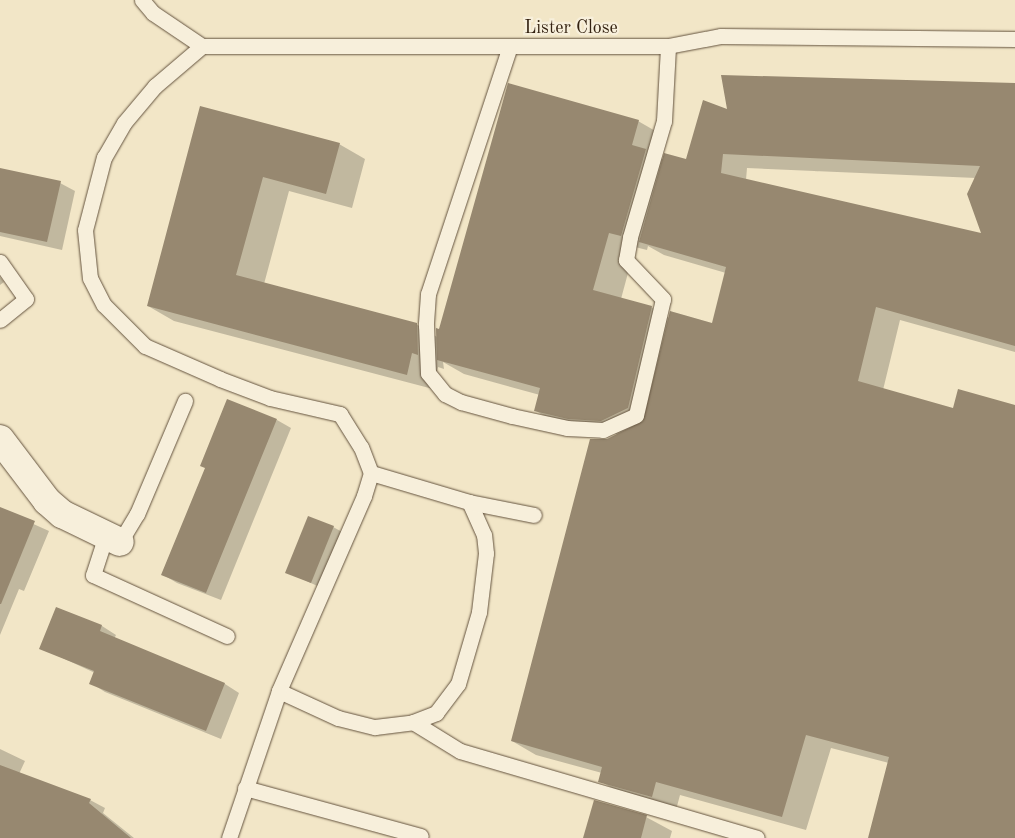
<!DOCTYPE html>
<html>
<head>
<meta charset="utf-8">
<style>
  body { margin:0 }
  #map { position:relative; width:1015px; height:838px; overflow:hidden; background:#f2e6c7; font-family:"Old Standard TT",serif }
  div>[style] { position:absolute }
  [style*='--x'] { left:calc(var(--x)*1px); top:calc(var(--y)*1px); width:calc(var(--w)*1px); rotate:calc(var(--a)*1deg) }
  .shadow>* { inset:0; background:#0003 }
  .building>* { inset:0; background:#978870 }
  .roads { filter:drop-shadow(0 0 1px #64533e) drop-shadow(0 0 1px #64533e) }
  .lane>* { height:15px; margin:-7.5px; padding:0 7.5px; transform-origin:7.5px; border-radius:7.5px; background:#f7efdb }
  .street>* { height:28px; margin:-14px; padding:0 14px; transform-origin:14px; border-radius:14px; background:#f7efdb }
  span { translate:-50% -50%; white-space:nowrap; text-align:center; line-height:1.15; -webkit-text-stroke:4.5px #f7efdb; paint-order:stroke }
  .street-label { font-size:18px; color:#342211 }
</style>
</head>
<body>
<div id="map">
  <div class="shadow">
    <i style="clip-path:polygon(evenodd,1015px 84px,1015px 352px,900px 320px,883px 390px,954px 409px,1015px 407px,1015px 838px,869px 838px,889px 763px,831px 748px,806px 830px,680px 795px,676px 810px,624px 795px,600px 781px,602px 773px,536px 755px,512px 741px,607px 440px,618px 434px,595px 433px,562px 426px,536px 411px,540px 395px,464px 374px,443px 362px,444px 369px,438px 367px,433px 389px,174px 321px,148px 306px,201px 108px,339px 144px,365px 159px,352px 208px,289px 191px,264px 284px,416px 324px,437px 337px,440px 331px,638px 121px,664px 136px,659px 157px,664px 160px,687px 161px,728px 111px,1015px 84px,747px 168px,976px 178px,982px 235px,746px 180px,747px 168px,1015px 84px,648px 246px,664px 255px,726px 273px,713px 324px,669px 318px,651px 307px,621px 299px,635px 247px,647px 250px,648px 246px)"></i>
    <i style="clip-path:polygon(0 169px,60px 183px,75px 191px,62px 250px,0 236px)"></i>
    <i style="clip-path:polygon(0 277px,4px 282px,0 285px)"></i>
    <i style="clip-path:polygon(277px 420px,291px 428px,221px 600px,177px 583px,162px 574px,206px 468px)"></i>
    <i style="clip-path:polygon(0 509px,49px 531px,24px 591px,19px 589px,0 635px)"></i>
    <i style="clip-path:polygon(333px 527px,348px 535px,326px 590px,287px 572px)"></i>
    <i style="clip-path:polygon(57px 608px,102px 626px,116px 635px,114px 639px,225px 684px,239px 693px,221px 739px,105px 692px,91px 683px,95px 673px,41px 648px)"></i>
    <i style="clip-path:polygon(0 749px,25px 761px,19px 774px,90px 800px,105px 808px,103px 813px,134px 838px,28px 838px,0 825px)"></i>
    <i style="clip-path:polygon(646px 817px,672px 831px,670px 838px,585px 838px)"></i>
  </div>
  <div class="building">
    <i style="clip-path:polygon(evenodd,721px 75px,1015px 83px,1015px 346px,876px 307px,858px 381px,953px 408px,958px 389px,1015px 405px,1015px 838px,868px 838px,889px 757px,806px 735px,782px 817px,656px 782px,652px 797px,598px 782px,602px 767px,511px 741px,590px 439px,607px 439px,643px 421px,670px 311px,712px 323px,726px 267px,639px 242px,664px 153px,686px 159px,703px 100px,727px 109px,721px 75px,723px 154px,980px 166px,967px 194px,981px 233px,721px 173px,723px 154px)"></i>
    <i style="clip-path:polygon(508px 83px,639px 120px,632px 145px,646px 149px,621px 236px,609px 233px,593px 290px,652px 306px,628px 408px,601px 421px,568px 419px,534px 411px,540px 388px,437px 360px,436px 328px,439px 329px)"></i>
    <i style="clip-path:polygon(200px 106px,340px 143px,326px 194px,263px 177px,236px 275px,417px 323px,418px 355px,412px 353px,407px 375px,147px 306px)"></i>
    <i style="clip-path:polygon(0 168px,61px 181px,47px 242px,0 232px)"></i>
    <i style="clip-path:polygon(227px 399px,277px 419px,206px 593px,161px 575px,205px 468px,200px 466px)"></i>
    <i style="clip-path:polygon(0 507px,35px 521px,1px 604px,0 604px)"></i>
    <i style="clip-path:polygon(308px 516px,334px 526px,311px 583px,285px 573px)"></i>
    <i style="clip-path:polygon(56px 607px,102px 625px,100px 631px,225px 683px,206px 731px,89px 684px,94px 671px,39px 649px)"></i>
    <i style="clip-path:polygon(0 765px,91px 799px,89px 803px,131px 838px,0 838px)"></i>
    <i style="clip-path:polygon(594px 800px,647px 815px,641px 838px,583px 838px)"></i>
  </div>
  <div class="roads">
    <div class="lane">
      <i style="--x:142;--y:0;--w:17;--a:50"></i>
      <i style="--x:153;--y:13;--w:59;--a:34"></i>
      <i style="--x:202;--y:46;--w:466;--a:0"></i>
      <i style="--x:668;--y:46;--w:54;--a:-10.7"></i>
      <i style="--x:721;--y:36;--w:294;--a:0.6"></i>
      <i style="--x:202;--y:46;--w:62;--a:139.6"></i>
      <i style="--x:155;--y:86;--w:48;--a:130"></i>
      <i style="--x:124;--y:123;--w:39;--a:120"></i>
      <i style="--x:104;--y:157;--w:75;--a:104.6"></i>
      <i style="--x:85;--y:230;--w:48;--a:84.1"></i>
      <i style="--x:90;--y:278;--w:30;--a:63"></i>
      <i style="--x:104;--y:305;--w:58;--a:45"></i>
      <i style="--x:145;--y:346;--w:82;--a:23.7"></i>
      <i style="--x:220;--y:379;--w:53;--a:20.8"></i>
      <i style="--x:270;--y:398;--w:72;--a:12.9"></i>
      <i style="--x:340;--y:414;--w:39;--a:58"></i>
      <i style="--x:361;--y:447;--w:28;--a:69"></i>
      <i style="--x:371;--y:473;--w:24;--a:107"></i>
      <i style="--x:364;--y:496;--w:213;--a:113.6"></i>
      <i style="--x:279;--y:691;--w:65;--a:24.6"></i>
      <i style="--x:338;--y:718;--w:38;--a:14"></i>
      <i style="--x:375;--y:727;--w:38;--a:-7"></i>
      <i style="--x:413;--y:722;--w:25;--a:-21"></i>
      <i style="--x:436;--y:713;--w:36;--a:-53"></i>
      <i style="--x:458;--y:684;--w:75;--a:-73.7"></i>
      <i style="--x:479;--y:612;--w:59;--a:-83.2"></i>
      <i style="--x:486;--y:553;--w:18;--a:-96"></i>
      <i style="--x:484;--y:535;--w:36;--a:-114"></i>
      <i style="--x:469;--y:502;--w:102;--a:-163.5"></i>
      <i style="--x:510;--y:46;--w:261;--a:108.3"></i>
      <i style="--x:428;--y:294;--w:31;--a:94"></i>
      <i style="--x:426;--y:325;--w:48;--a:87.6"></i>
      <i style="--x:428;--y:373;--w:27;--a:51"></i>
      <i style="--x:445;--y:394;--w:18;--a:27"></i>
      <i style="--x:461;--y:402;--w:53;--a:15.4"></i>
      <i style="--x:512;--y:416;--w:56;--a:12.3"></i>
      <i style="--x:567;--y:428;--w:36;--a:3"></i>
      <i style="--x:603;--y:430;--w:36;--a:-24"></i>
      <i style="--x:636;--y:415;--w:119;--a:-76.9"></i>
      <i style="--x:663;--y:299;--w:54;--a:-133.5"></i>
      <i style="--x:626;--y:260;--w:23;--a:-80"></i>
      <i style="--x:630;--y:237;--w:121;--a:-73.7"></i>
      <i style="--x:664;--y:121;--w:75;--a:-86.9"></i>
      <i style="--x:0;--y:262;--w:45;--a:54.9"></i>
      <i style="--x:26;--y:299;--w:33;--a:141"></i>
      <i style="--x:469;--y:502;--w:66;--a:11.3"></i>
      <i style="--x:106;--y:535;--w:42;--a:108"></i>
      <i style="--x:93;--y:575;--w:147;--a:24.5"></i>
      <i style="--x:120;--y:542;--w:33;--a:-59"></i>
      <i style="--x:137;--y:514;--w:123;--a:-67"></i>
      <i style="--x:413;--y:722;--w:55;--a:31.7"></i>
      <i style="--x:460;--y:751;--w:309;--a:16.3"></i>
      <i style="--x:245;--y:788;--w:182;--a:15.3"></i>
      <i style="--x:229;--y:838;--w:155;--a:-71.2"></i>
    </div>
    <div class="street">
      <i style="--x:0;--y:439;--w:78;--a:52.8"></i>
      <i style="--x:47;--y:501;--w:20;--a:41"></i>
      <i style="--x:62;--y:514;--w:64;--a:25.8"></i>
    </div>
  </div>
  <div class="street-label">
    <span style="left:571px;top:28px">Lister Close</span>
  </div>
</div>
</body>
</html>
